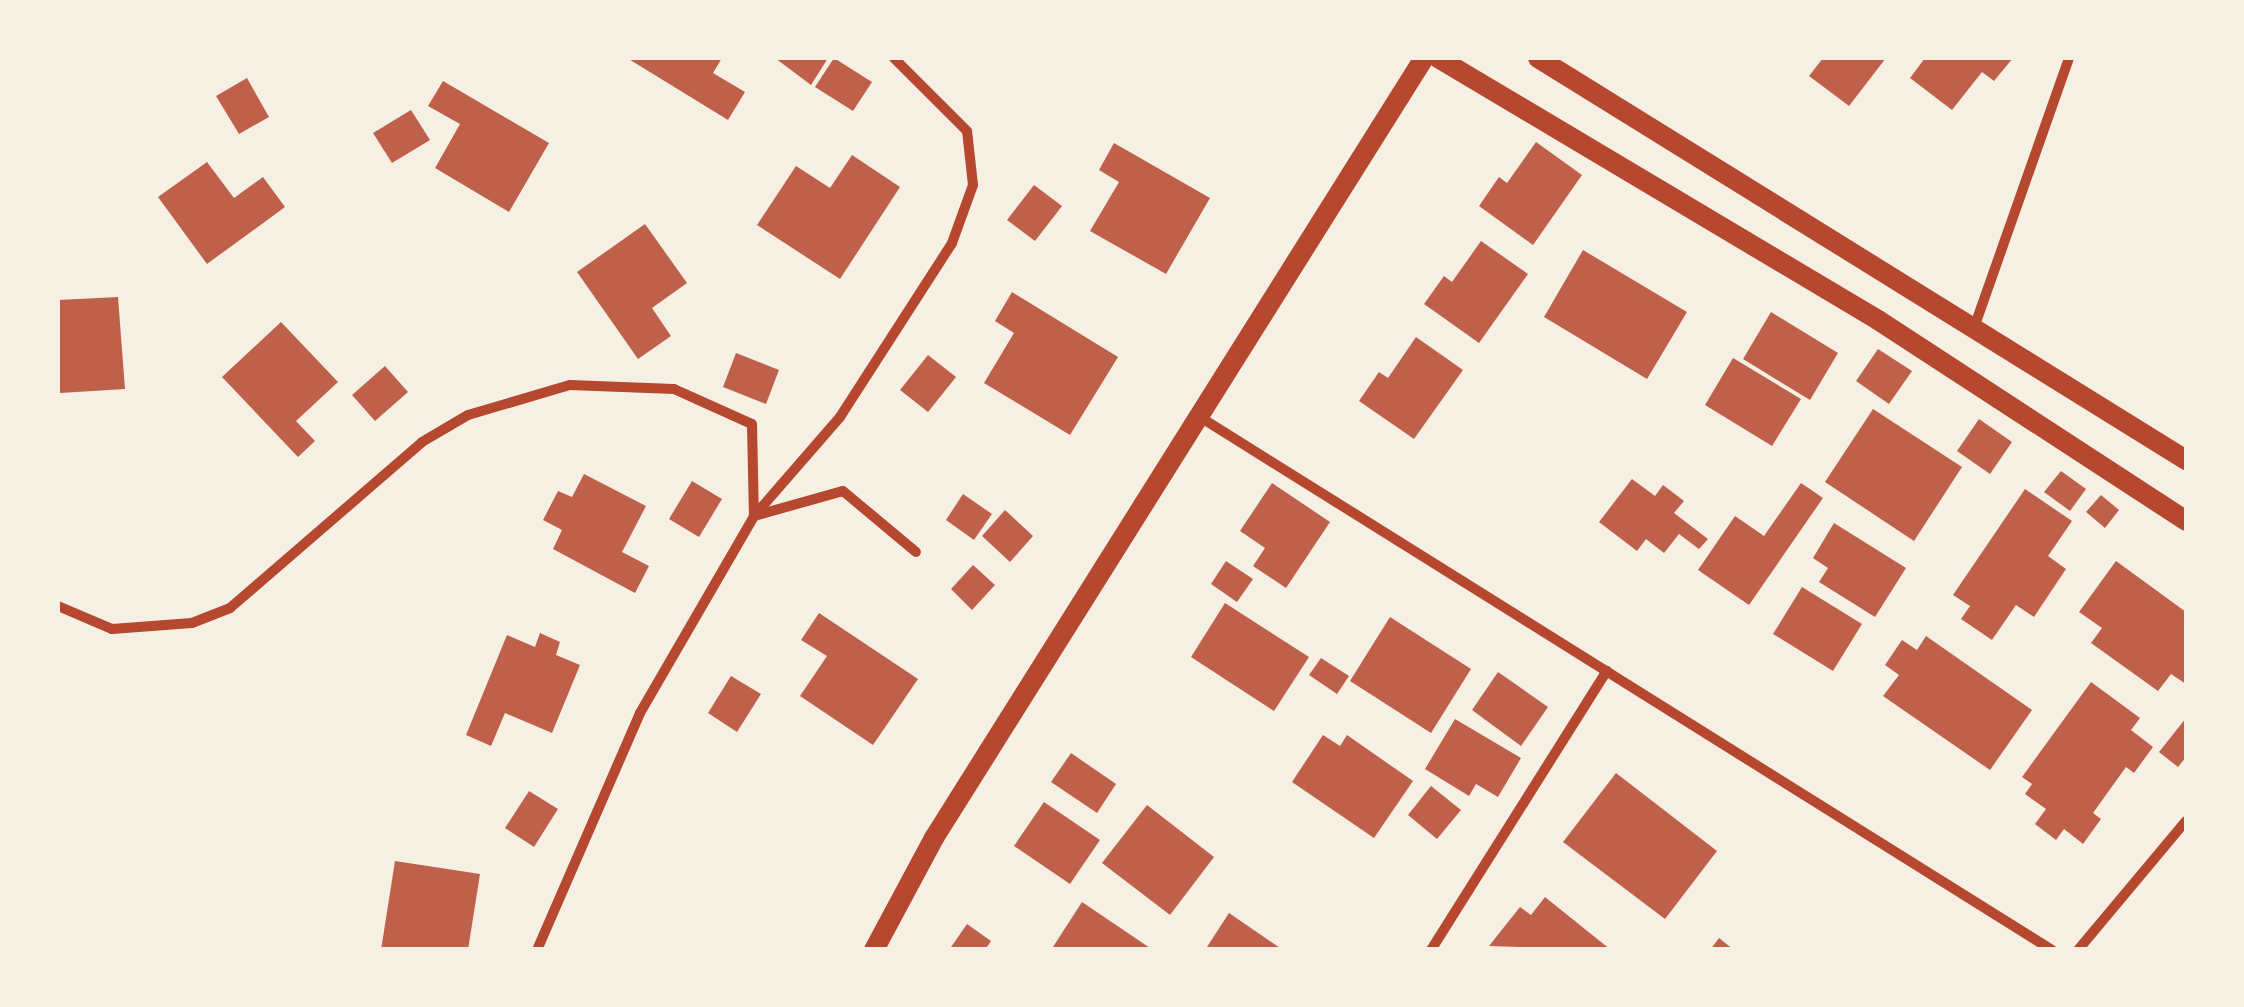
<!DOCTYPE html>
<html>
<head>
<meta charset="utf-8">
<style>
  body { margin:0 }
  #map { position:relative; width:2244px; height:1007px; overflow:hidden; background:#f6efe4; font-family:"Noto Sans",sans-serif }
  div>[style] { position:absolute }
  [style*='--x'] { left:calc(var(--x)*1px); top:calc(var(--y)*1px); width:calc(var(--w)*1px); rotate:calc(var(--a)*1deg) }
  .building>* { inset:0; background:#bf614a }
  .minor>* { height:10px; margin:-5px; padding:0 5px; transform-origin:5px; border-radius:5px; background:#b5482f }
  .secondary>* { height:20px; margin:-10px; padding:0 10px; transform-origin:10px; border-radius:10px; background:#b5482f }
  span { translate:-50% -50%; white-space:nowrap; text-align:center; line-height:1.15; -webkit-text-stroke:8px #f6efe4; paint-order:stroke }
  .frame { position:absolute; inset:0; border:60px solid #f6efe4; pointer-events:none }
</style>
</head>
<body>
<div id="map">
  <div class="building">
    <i style="clip-path:polygon(627px 58px,722px 58px,713px 73px,745px 92px,728px 120px)"></i>
    <i style="clip-path:polygon(775px 58px,828px 58px,811px 85px)"></i>
    <i style="clip-path:polygon(834px 58px,872px 82px,853px 111px,815px 87px)"></i>
    <i style="clip-path:polygon(1823px 58px,1886px 58px,1849px 106px,1809px 76px)"></i>
    <i style="clip-path:polygon(1925px 58px,2013px 58px,1994px 81px,1982px 72px,1952px 110px,1910px 78px)"></i>
    <i style="clip-path:polygon(247px 78px,269px 117px,239px 134px,216px 96px)"></i>
    <i style="clip-path:polygon(443px 81px,549px 143px,509px 212px,435px 168px,460px 124px,428px 106px)"></i>
    <i style="clip-path:polygon(411px 110px,430px 140px,392px 163px,373px 133px)"></i>
    <i style="clip-path:polygon(1536px 142px,1582px 175px,1533px 245px,1479px 206px,1499px 177px,1507px 183px)"></i>
    <i style="clip-path:polygon(1114px 143px,1210px 198px,1166px 274px,1090px 231px,1119px 182px,1099px 170px)"></i>
    <i style="clip-path:polygon(852px 155px,900px 187px,840px 279px,757px 225px,796px 166px,830px 188px)"></i>
    <i style="clip-path:polygon(207px 162px,234px 198px,263px 177px,285px 207px,207px 264px,158px 197px)"></i>
    <i style="clip-path:polygon(1034px 185px,1062px 206px,1035px 241px,1007px 220px)"></i>
    <i style="clip-path:polygon(645px 224px,687px 283px,652px 308px,671px 336px,638px 359px,577px 272px)"></i>
    <i style="clip-path:polygon(1481px 241px,1528px 274px,1479px 343px,1424px 304px,1444px 276px,1452px 282px)"></i>
    <i style="clip-path:polygon(1583px 250px,1687px 312px,1647px 379px,1544px 317px)"></i>
    <i style="clip-path:polygon(1012px 292px,1118px 357px,1070px 435px,984px 383px,1014px 333px,995px 321px)"></i>
    <i style="clip-path:polygon(118px 297px,125px 389px,60px 393px,58px 300px)"></i>
    <i style="clip-path:polygon(1771px 312px,1838px 353px,1810px 400px,1743px 359px)"></i>
    <i style="clip-path:polygon(281px 322px,338px 382px,296px 421px,315px 441px,298px 457px,222px 377px)"></i>
    <i style="clip-path:polygon(1416px 337px,1463px 370px,1414px 439px,1359px 401px,1379px 372px,1388px 378px)"></i>
    <i style="clip-path:polygon(1878px 349px,1912px 371px,1889px 404px,1856px 381px)"></i>
    <i style="clip-path:polygon(736px 353px,779px 370px,766px 404px,723px 387px)"></i>
    <i style="clip-path:polygon(928px 355px,956px 377px,928px 412px,900px 390px)"></i>
    <i style="clip-path:polygon(1733px 358px,1801px 399px,1772px 446px,1705px 405px)"></i>
    <i style="clip-path:polygon(385px 366px,408px 392px,375px 421px,352px 395px)"></i>
    <i style="clip-path:polygon(1873px 409px,1962px 467px,1914px 541px,1825px 482px)"></i>
    <i style="clip-path:polygon(1979px 419px,2012px 442px,1990px 474px,1957px 451px)"></i>
    <i style="clip-path:polygon(2061px 471px,2086px 489px,2070px 511px,2044px 492px)"></i>
    <i style="clip-path:polygon(584px 474px,646px 506px,622px 552px,649px 566px,635px 593px,553px 549px,562px 530px,543px 520px,558px 491px,572px 497px)"></i>
    <i style="clip-path:polygon(1632px 479px,1655px 496px,1663px 485px,1684px 501px,1674px 513px,1708px 539px,1699px 549px,1679px 534px,1664px 553px,1646px 539px,1637px 551px,1599px 522px)"></i>
    <i style="clip-path:polygon(692px 481px,722px 499px,699px 537px,669px 519px)"></i>
    <i style="clip-path:polygon(1272px 483px,1330px 522px,1286px 588px,1253px 566px,1265px 548px,1240px 531px)"></i>
    <i style="clip-path:polygon(1801px 483px,1823px 498px,1749px 605px,1698px 570px,1735px 516px,1764px 536px)"></i>
    <i style="clip-path:polygon(2025px 489px,2072px 521px,2048px 556px,2066px 569px,2034px 617px,2016px 605px,1992px 640px,1961px 619px,1970px 606px,1953px 595px)"></i>
    <i style="clip-path:polygon(963px 494px,992px 514px,974px 540px,946px 520px)"></i>
    <i style="clip-path:polygon(2101px 495px,2119px 510px,2105px 528px,2086px 512px)"></i>
    <i style="clip-path:polygon(1005px 510px,1033px 536px,1010px 562px,982px 536px)"></i>
    <i style="clip-path:polygon(1834px 523px,1906px 568px,1875px 617px,1819px 582px,1828px 568px,1813px 558px)"></i>
    <i style="clip-path:polygon(1226px 561px,1253px 579px,1237px 602px,1211px 584px)"></i>
    <i style="clip-path:polygon(2116px 561px,2186px 612px,2186px 684px,2171px 674px,2158px 691px,2091px 643px,2102px 628px,2079px 612px)"></i>
    <i style="clip-path:polygon(973px 565px,995px 585px,972px 610px,951px 589px)"></i>
    <i style="clip-path:polygon(1802px 587px,1862px 624px,1833px 671px,1773px 634px)"></i>
    <i style="clip-path:polygon(1225px 603px,1309px 657px,1274px 711px,1191px 657px)"></i>
    <i style="clip-path:polygon(819px 613px,918px 679px,873px 745px,800px 696px,827px 656px,801px 640px)"></i>
    <i style="clip-path:polygon(1390px 617px,1471px 669px,1431px 733px,1350px 681px)"></i>
    <i style="clip-path:polygon(540px 633px,560px 642px,556px 655px,580px 665px,552px 733px,505px 713px,491px 746px,466px 735px,507px 635px,535px 647px)"></i>
    <i style="clip-path:polygon(1926px 636px,2032px 710px,1990px 770px,1883px 696px,1899px 675px,1885px 665px,1902px 640px,1917px 650px)"></i>
    <i style="clip-path:polygon(1321px 658px,1349px 676px,1337px 694px,1309px 675px)"></i>
    <i style="clip-path:polygon(1498px 672px,1548px 707px,1521px 746px,1472px 710px)"></i>
    <i style="clip-path:polygon(731px 676px,761px 694px,737px 732px,708px 713px)"></i>
    <i style="clip-path:polygon(2091px 682px,2140px 718px,2131px 730px,2153px 747px,2134px 773px,2126px 767px,2093px 813px,2101px 819px,2083px 844px,2064px 829px,2056px 840px,2035px 824px,2046px 809px,2025px 794px,2032px 784px,2022px 777px)"></i>
    <i style="clip-path:polygon(2186px 718px,2186px 757px,2178px 767px,2159px 752px)"></i>
    <i style="clip-path:polygon(1455px 719px,1521px 758px,1498px 797px,1476px 784px,1469px 796px,1425px 769px)"></i>
    <i style="clip-path:polygon(1323px 735px,1340px 746px,1347px 735px,1413px 781px,1374px 838px,1292px 782px)"></i>
    <i style="clip-path:polygon(1071px 753px,1116px 784px,1097px 813px,1051px 782px)"></i>
    <i style="clip-path:polygon(1616px 773px,1717px 851px,1665px 919px,1563px 842px)"></i>
    <i style="clip-path:polygon(1431px 786px,1461px 810px,1437px 839px,1408px 815px)"></i>
    <i style="clip-path:polygon(529px 791px,558px 809px,534px 847px,505px 828px)"></i>
    <i style="clip-path:polygon(1044px 802px,1100px 840px,1070px 884px,1014px 846px)"></i>
    <i style="clip-path:polygon(1147px 805px,1214px 857px,1170px 915px,1102px 863px)"></i>
    <i style="clip-path:polygon(395px 861px,480px 874px,468px 950px,381px 950px)"></i>
    <i style="clip-path:polygon(1545px 897px,1611px 950px,1489px 946px,1520px 907px,1531px 915px)"></i>
    <i style="clip-path:polygon(1082px 902px,1153px 950px,1051px 950px)"></i>
    <i style="clip-path:polygon(1229px 913px,1283px 950px,1205px 950px)"></i>
    <i style="clip-path:polygon(967px 924px,991px 941px,985px 950px,949px 950px)"></i>
    <i style="clip-path:polygon(1719px 938px,1734px 950px,1710px 950px)"></i>
  </div>
  <div class="minor">
    <i style="--x:1975;--y:325;--w:283;--a:-70.6"></i>
    <i style="--x:1200;--y:417;--w:1005;--a:32.03"></i>
    <i style="--x:58;--y:606;--w:59;--a:23.1"></i>
    <i style="--x:112;--y:629;--w:80;--a:-4.3"></i>
    <i style="--x:192;--y:623;--w:41;--a:-21.5"></i>
    <i style="--x:230;--y:608;--w:254;--a:-40.8"></i>
    <i style="--x:422;--y:442;--w:53;--a:-30.4"></i>
    <i style="--x:468;--y:415;--w:106;--a:-16.4"></i>
    <i style="--x:570;--y:385;--w:104;--a:2.2"></i>
    <i style="--x:674;--y:389;--w:85;--a:24.2"></i>
    <i style="--x:752;--y:424;--w:92;--a:88.8"></i>
    <i style="--x:754;--y:516;--w:92;--a:-15.7"></i>
    <i style="--x:843;--y:491;--w:95;--a:39.9"></i>
    <i style="--x:537;--y:950;--w:258;--a:-66.5"></i>
    <i style="--x:640;--y:713;--w:228;--a:-59.9"></i>
    <i style="--x:754;--y:516;--w:131;--a:-49"></i>
    <i style="--x:840;--y:417;--w:207;--a:-57.2"></i>
    <i style="--x:952;--y:243;--w:62;--a:-70.1"></i>
    <i style="--x:973;--y:185;--w:54;--a:-96.3"></i>
    <i style="--x:967;--y:131;--w:103;--a:-135"></i>
    <i style="--x:1431;--y:950;--w:330;--a:-57.8"></i>
    <i style="--x:2078;--y:950;--w:168;--a:-50.1"></i>
  </div>
  <div class="secondary">
    <i style="--x:1438;--y:58;--w:512;--a:30.77"></i>
    <i style="--x:1878;--y:320;--w:368;--a:33.1"></i>
    <i style="--x:1538;--y:58;--w:763;--a:31.81"></i>
    <i style="--x:874;--y:950;--w:127;--a:-61.8"></i>
    <i style="--x:934;--y:838;--w:921;--a:-57.86"></i>
  </div>
  <div class="frame"></div>
</div>
</body>
</html>
